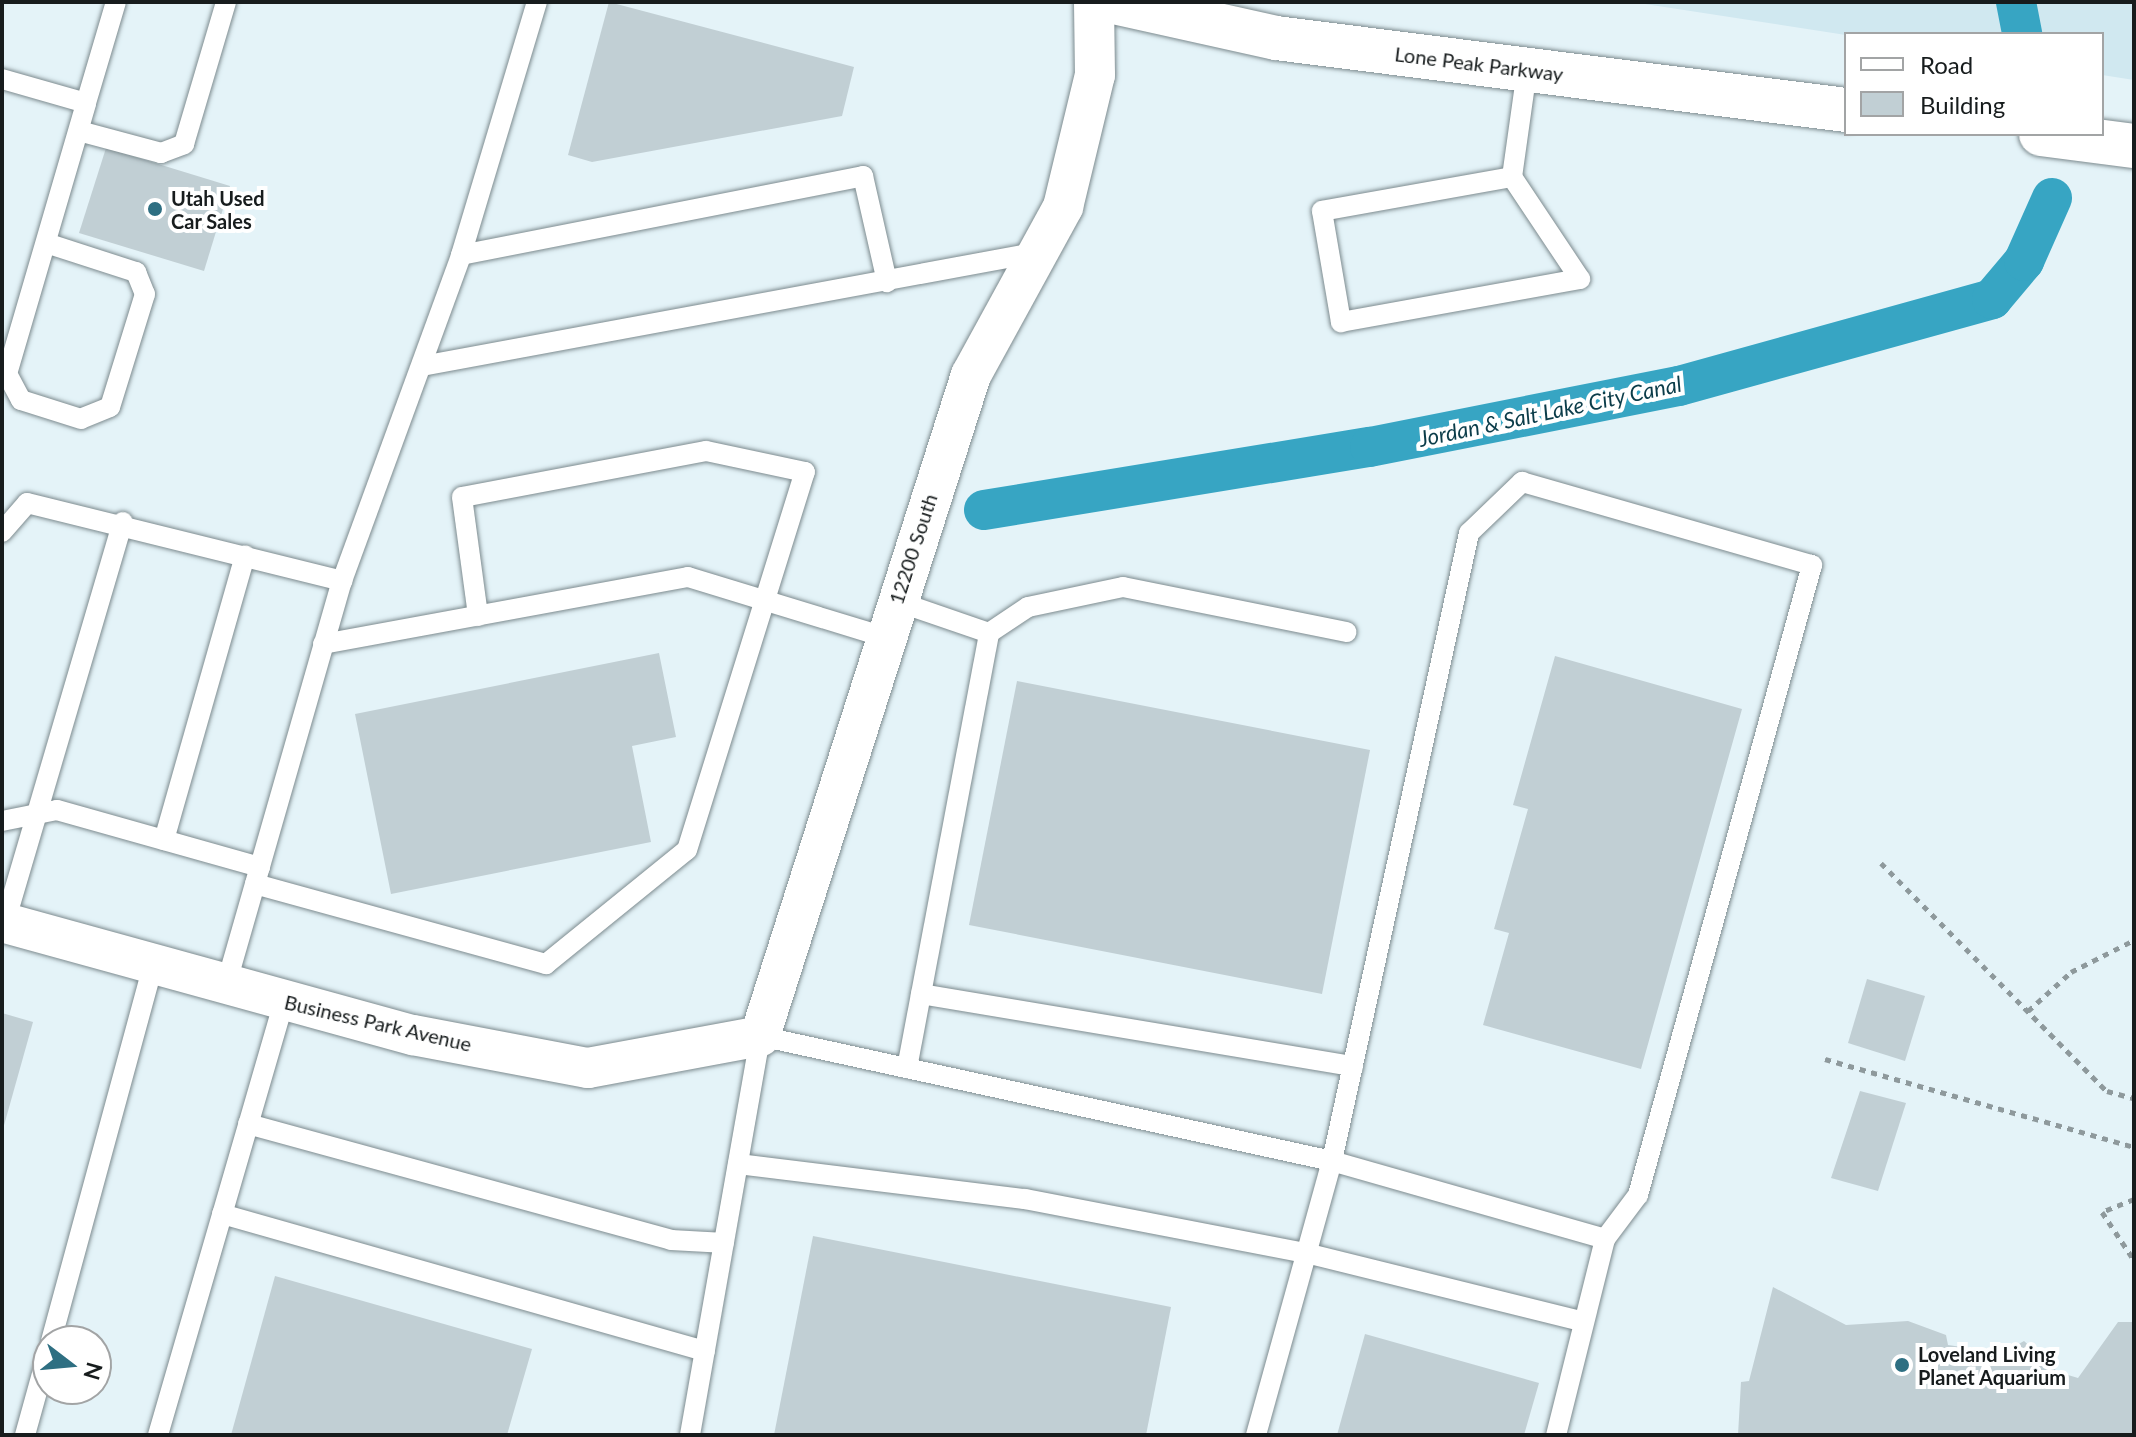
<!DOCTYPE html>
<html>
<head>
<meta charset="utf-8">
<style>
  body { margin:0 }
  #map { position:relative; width:2136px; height:1437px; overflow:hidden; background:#e4f3f8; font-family:Lato,sans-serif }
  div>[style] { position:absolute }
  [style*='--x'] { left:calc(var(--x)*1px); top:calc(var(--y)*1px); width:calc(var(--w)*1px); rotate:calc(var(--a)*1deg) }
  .built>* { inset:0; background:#d0e8f0 }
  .canal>* { height:40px; margin:-20px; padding:0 20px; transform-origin:20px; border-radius:20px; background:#37a5c3 }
  .building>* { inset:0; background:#c1cfd4 }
  .path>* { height:5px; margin-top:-2.5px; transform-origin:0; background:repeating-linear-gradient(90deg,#8e999c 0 6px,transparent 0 12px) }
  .roads { filter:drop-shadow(0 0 2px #7d8b8f) drop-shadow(0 0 2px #7d8b8f) }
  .lane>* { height:20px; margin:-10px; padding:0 10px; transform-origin:10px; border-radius:10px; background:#fff }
  .street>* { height:40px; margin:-20px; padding:0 20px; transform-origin:20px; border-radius:20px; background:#fff }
  .secondary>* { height:44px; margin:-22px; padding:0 22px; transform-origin:22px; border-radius:22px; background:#fff }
  .dots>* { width:22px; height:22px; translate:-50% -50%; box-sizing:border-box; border:4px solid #fff; border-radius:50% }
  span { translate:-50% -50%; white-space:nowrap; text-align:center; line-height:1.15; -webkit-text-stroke:8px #fff; paint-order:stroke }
  .street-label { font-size:20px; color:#171c1d }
  .poi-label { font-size:20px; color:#171c1d; font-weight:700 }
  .left { translate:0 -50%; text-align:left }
  .water-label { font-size:22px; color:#0b3c49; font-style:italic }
  .frame { position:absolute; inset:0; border:4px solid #171c1d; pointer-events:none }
  .legend { position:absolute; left:1844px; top:32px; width:260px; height:104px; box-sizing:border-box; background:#fff; border:2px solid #a2a4a5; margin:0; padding:10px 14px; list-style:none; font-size:24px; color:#171c1d }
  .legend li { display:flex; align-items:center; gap:16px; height:40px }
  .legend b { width:40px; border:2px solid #a2a4a5 }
  .north { position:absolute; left:32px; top:1325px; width:80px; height:80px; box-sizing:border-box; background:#fff; border:2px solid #a2a4a5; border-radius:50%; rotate:106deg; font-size:22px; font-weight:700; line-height:32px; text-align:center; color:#171c1d }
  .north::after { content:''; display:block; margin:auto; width:28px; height:36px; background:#2e6f82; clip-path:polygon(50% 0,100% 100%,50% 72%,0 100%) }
</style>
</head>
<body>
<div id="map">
  <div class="built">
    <i style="clip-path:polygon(1632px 2px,2134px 2px,2134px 80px,2102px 75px,2102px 34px,1846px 35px)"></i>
  </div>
  <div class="canal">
    <i style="--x:2016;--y:2;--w:33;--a:79"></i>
    <i style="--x:984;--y:510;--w:391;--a:-9.3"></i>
    <i style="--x:1370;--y:447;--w:315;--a:-11.2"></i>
    <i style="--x:1679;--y:386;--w:325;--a:-15.5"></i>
    <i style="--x:1992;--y:299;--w:50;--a:-49.9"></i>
    <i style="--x:2024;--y:261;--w:69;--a:-66"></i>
  </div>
  <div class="building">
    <i style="clip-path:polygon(609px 2px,854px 67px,842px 116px,592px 162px,568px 155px)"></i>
    <i style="clip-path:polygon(106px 148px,230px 186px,204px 271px,79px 233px)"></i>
    <i style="clip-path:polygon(659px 653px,676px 737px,632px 746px,651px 842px,391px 894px,355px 714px)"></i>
    <i style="clip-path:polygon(1555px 656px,1742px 709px,1641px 1069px,1483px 1025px,1509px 933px,1494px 929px,1528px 809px,1513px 805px)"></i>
    <i style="clip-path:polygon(1017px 681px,1370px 750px,1322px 994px,969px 925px)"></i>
    <i style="clip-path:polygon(1867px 979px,1925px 996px,1905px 1061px,1848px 1043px)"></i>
    <i style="clip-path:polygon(2px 1013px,33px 1022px,3px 1129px,2px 1129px)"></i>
    <i style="clip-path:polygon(1860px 1091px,1906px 1103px,1878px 1191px,1831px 1178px)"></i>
    <i style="clip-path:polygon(813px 1236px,1171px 1307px,1146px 1435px,774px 1435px)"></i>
    <i style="clip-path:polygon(275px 1276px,532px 1349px,507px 1435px,231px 1435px)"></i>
    <i style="clip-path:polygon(1773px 1287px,1846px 1325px,1908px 1321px,1946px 1335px,1948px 1345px,1996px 1352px,1996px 1357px,2024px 1341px,2058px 1372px,2078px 1378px,2118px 1322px,2134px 1322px,2134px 1435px,1738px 1435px,1741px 1382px,1749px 1381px)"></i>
    <i style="clip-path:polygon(1365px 1334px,1539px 1383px,1524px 1435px,1337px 1435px)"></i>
  </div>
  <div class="path">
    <i style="--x:1881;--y:863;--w:321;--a:45.3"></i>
    <i style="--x:2107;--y:1091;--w:28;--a:15"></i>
    <i style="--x:2028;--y:1011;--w:58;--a:-42.2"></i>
    <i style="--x:2071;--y:972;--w:71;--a:-26.9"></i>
    <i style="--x:1825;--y:1059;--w:321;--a:15.9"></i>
    <i style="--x:2134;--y:1199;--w:35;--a:158"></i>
    <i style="--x:2102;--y:1212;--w:58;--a:56.3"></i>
  </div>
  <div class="roads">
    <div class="lane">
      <i style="--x:2;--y:79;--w:87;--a:15.9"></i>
      <i style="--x:79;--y:131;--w:85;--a:15"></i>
      <i style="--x:161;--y:153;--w:25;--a:-21"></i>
      <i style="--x:184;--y:144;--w:148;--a:-73.5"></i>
      <i style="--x:1512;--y:177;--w:193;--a:169.9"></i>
      <i style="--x:1322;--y:211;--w:113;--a:80.3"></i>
      <i style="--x:1341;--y:322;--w:243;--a:-10.2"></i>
      <i style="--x:1580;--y:279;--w:123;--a:-123.7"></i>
      <i style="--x:1512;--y:177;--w:108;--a:-82"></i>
      <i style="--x:46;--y:243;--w:95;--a:17.9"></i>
      <i style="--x:136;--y:272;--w:24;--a:68"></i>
      <i style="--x:145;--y:294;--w:118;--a:107.2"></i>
      <i style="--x:110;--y:407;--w:31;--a:158"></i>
      <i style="--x:81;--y:419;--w:63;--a:-162.4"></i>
      <i style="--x:21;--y:400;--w:30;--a:-118"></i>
      <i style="--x:7;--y:374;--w:282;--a:-73.7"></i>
      <i style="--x:86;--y:103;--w:105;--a:-73.5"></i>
      <i style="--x:461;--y:255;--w:410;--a:-11.1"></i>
      <i style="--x:863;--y:176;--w:109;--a:77.2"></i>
      <i style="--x:422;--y:366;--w:627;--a:-10.47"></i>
      <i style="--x:2;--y:532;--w:38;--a:-49"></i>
      <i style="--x:27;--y:503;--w:325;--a:13.9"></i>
      <i style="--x:896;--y:601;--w:98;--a:19"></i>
      <i style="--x:323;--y:644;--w:371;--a:-10.4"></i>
      <i style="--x:688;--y:577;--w:205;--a:17"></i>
      <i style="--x:2;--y:821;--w:56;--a:-11.3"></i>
      <i style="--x:57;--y:810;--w:211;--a:15.7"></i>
      <i style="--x:164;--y:840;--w:296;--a:-74.1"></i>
      <i style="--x:255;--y:884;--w:302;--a:15.4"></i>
      <i style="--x:546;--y:964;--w:181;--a:-39"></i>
      <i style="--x:687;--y:850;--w:396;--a:-72.7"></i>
      <i style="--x:805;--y:472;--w:101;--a:-168"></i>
      <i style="--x:706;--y:451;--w:248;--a:169.3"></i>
      <i style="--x:462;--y:497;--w:120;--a:82.3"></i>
      <i style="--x:5;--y:922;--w:417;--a:-73.6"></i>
      <i style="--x:226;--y:985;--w:420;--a:-74"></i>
      <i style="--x:342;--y:581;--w:347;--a:-69.9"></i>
      <i style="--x:461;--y:255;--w:264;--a:-73.3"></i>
      <i style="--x:921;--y:994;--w:438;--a:9.5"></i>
      <i style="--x:907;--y:1068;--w:443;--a:-79.3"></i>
      <i style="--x:989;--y:633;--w:47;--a:-33.7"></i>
      <i style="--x:1028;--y:607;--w:97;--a:-11.9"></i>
      <i style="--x:1123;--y:587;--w:228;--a:11.4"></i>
      <i style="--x:248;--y:1124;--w:439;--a:15.3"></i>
      <i style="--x:671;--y:1240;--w:53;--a:3.2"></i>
      <i style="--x:738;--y:1164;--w:289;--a:7"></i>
      <i style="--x:1025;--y:1199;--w:286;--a:10.9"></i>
      <i style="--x:1306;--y:1253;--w:286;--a:13.9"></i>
      <i style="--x:222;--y:1214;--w:502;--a:15.84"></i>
      <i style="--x:51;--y:1341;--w:390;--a:-74.8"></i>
      <i style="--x:25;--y:1435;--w:86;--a:-74.5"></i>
      <i style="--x:158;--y:1435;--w:452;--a:-73.8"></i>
      <i style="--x:690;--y:1435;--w:405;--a:-80"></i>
      <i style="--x:760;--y:1036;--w:585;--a:12.33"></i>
      <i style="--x:1332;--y:1161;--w:284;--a:15.9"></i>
      <i style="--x:1605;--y:1239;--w:202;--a:104"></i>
      <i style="--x:1256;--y:1435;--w:284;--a:-74.5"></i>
      <i style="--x:1332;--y:1161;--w:643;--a:-77.69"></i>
      <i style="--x:1469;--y:533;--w:74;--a:-43.9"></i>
      <i style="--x:1522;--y:482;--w:302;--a:16"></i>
      <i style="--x:1812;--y:565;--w:654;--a:105.44"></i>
      <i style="--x:1638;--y:1195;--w:55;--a:126.9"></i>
    </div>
    <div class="street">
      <i style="--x:2;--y:922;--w:426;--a:15.4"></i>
      <i style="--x:413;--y:1035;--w:178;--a:10.7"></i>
      <i style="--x:588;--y:1068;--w:175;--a:-10.5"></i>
      <i style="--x:760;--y:1036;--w:694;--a:-72.3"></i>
      <i style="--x:971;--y:375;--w:192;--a:-61.3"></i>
      <i style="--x:1063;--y:207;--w:136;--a:-76.4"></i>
      <i style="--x:1095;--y:75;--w:73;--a:-90.8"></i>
    </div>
    <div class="secondary">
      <i style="--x:1114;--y:2;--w:166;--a:12.5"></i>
      <i style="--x:1276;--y:38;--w:575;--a:7.2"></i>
      <i style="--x:2041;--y:134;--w:94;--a:7.4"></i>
    </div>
  </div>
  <div class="dots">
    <i style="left:155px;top:209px;background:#2e6f82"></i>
    <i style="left:1902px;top:1365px;background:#2e6f82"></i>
  </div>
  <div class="street-label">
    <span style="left:1479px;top:64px;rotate:7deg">Lone Peak Parkway</span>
    <span style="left:913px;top:549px;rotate:-72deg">12200 South</span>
    <span style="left:378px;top:1023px;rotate:13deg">Business Park Avenue</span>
  </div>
  <div class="poi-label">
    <span class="left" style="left:171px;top:210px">Utah Used<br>Car Sales</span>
    <span class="left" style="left:1918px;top:1366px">Loveland Living<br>Planet Aquarium</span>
  </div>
  <div class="water-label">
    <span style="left:1550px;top:411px;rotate:-12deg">Jordan &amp; Salt Lake City Canal</span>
  </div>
  <div class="frame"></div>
  <ul class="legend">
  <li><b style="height:10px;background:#fff"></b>Road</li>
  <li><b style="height:22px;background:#c1cfd4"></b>Building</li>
  </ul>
  <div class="north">N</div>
</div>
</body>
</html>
